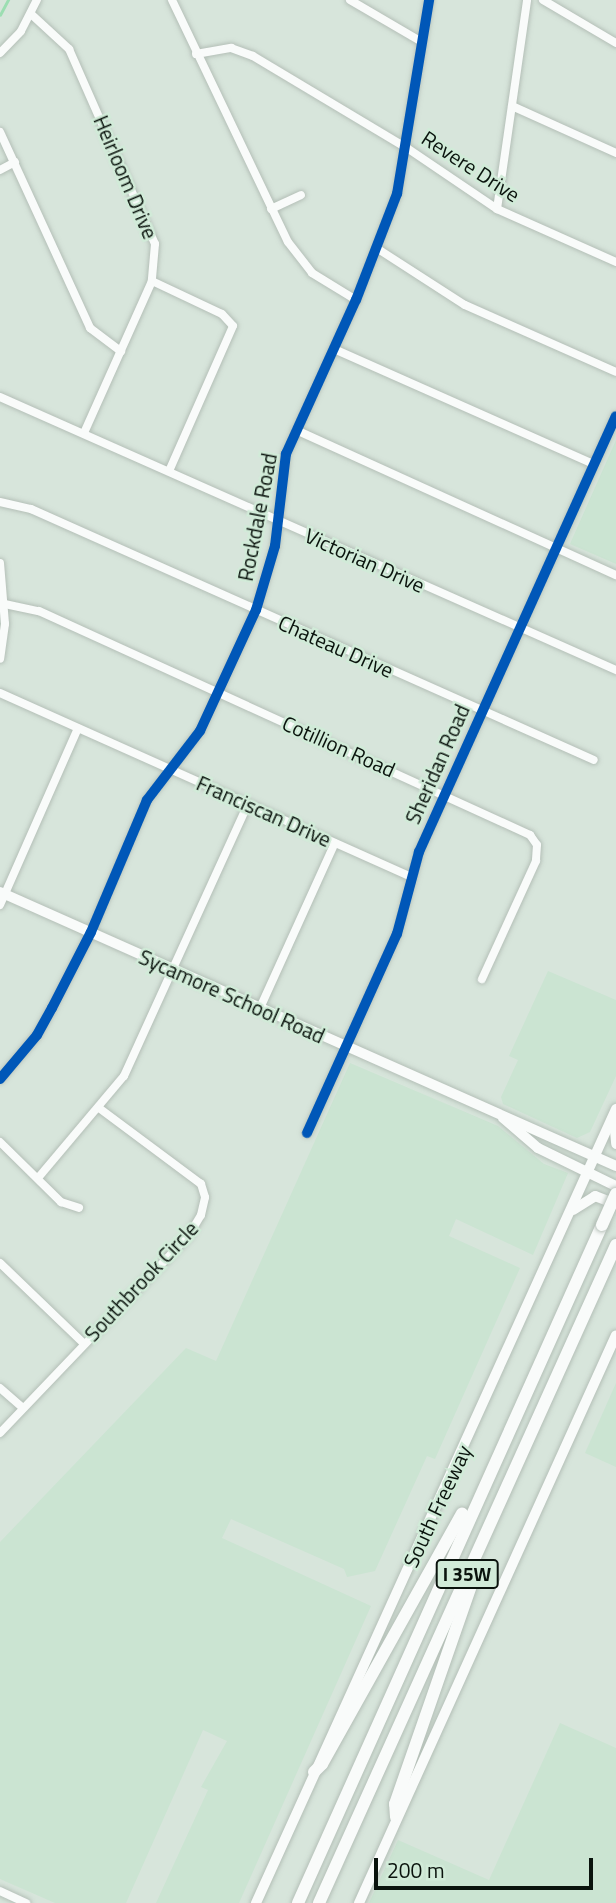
<!DOCTYPE html>
<html>
<head>
<meta charset="utf-8">
<style>
  body { margin:0 }
  #map { position:relative; width:616px; height:1903px; overflow:hidden; background:#d7e5db; font-family:"Titillium Web",sans-serif }
  div>[style] { position:absolute }
  [style*='--x'] { left:calc(var(--x)*1px); top:calc(var(--y)*1px); width:calc(var(--w)*1px); rotate:calc(var(--a)*1deg) }
  .built>* { inset:0; background:#cbe4d2 }
  .stream>* { height:2.5px; margin:-1.25px; padding:0 1.25px; transform-origin:1.25px; border-radius:1.25px; background:#9cdeb2 }
  .roads { filter:drop-shadow(0 0 2px #b4bfb7) drop-shadow(0 0 2px #b4bfb7) }
  .minor>* { height:8px; margin:-4px; padding:0 4px; transform-origin:4px; border-radius:4px; background:#f9fbfa }
  .major>* { height:10px; margin:-5px; padding:0 5px; transform-origin:5px; border-radius:5px; background:#f9fbfa }
  .highway>* { height:12px; margin:-6px; padding:0 6px; transform-origin:6px; border-radius:6px; background:#f9fbfa }
  .bridges { filter:drop-shadow(0 0 2px #b4bfb7) drop-shadow(0 0 2px #b4bfb7) }
  .highway-bridge>* { height:12px; margin:-6px; padding:0 6px; transform-origin:6px; border-radius:6px; background:#f9fbfa }
  .cycleway>* { height:10px; margin:-5px; padding:0 5px; transform-origin:5px; border-radius:5px; background:#0057b8 }
  span { translate:-50% -50%; white-space:nowrap; text-align:center; line-height:1.15; -webkit-text-stroke:5px #d1ebd8; paint-order:stroke }
  .shield-label span { padding:2px 5px; background:#d1ebd8; border:2px solid; border-radius:5px; -webkit-text-stroke-width:0 }
  .shield-label { font-size:19px; color:#0a130d; font-weight:700 }
  .street-label { font-size:21px; color:#0a130d }
  .scale { position:absolute; left:374px; top:1858px; width:219px; height:32px; box-sizing:border-box; border:4px solid #0a130d; border-top:0; padding-left:9px; font-size:21px; line-height:24px; white-space:nowrap; color:#0a130d; -webkit-text-stroke:5px #d1ebd8; paint-order:stroke }
</style>
</head>
<body>
<div id="map">
  <div class="built">
    <i style="clip-path:polygon(616px 440px,616px 564px,570px 544px)"></i>
    <i style="clip-path:polygon(548px 971px,616px 1000px,616px 1076px,590px 1132px,577px 1138px,503px 1104px,501px 1097px,518px 1060px,509px 1056px)"></i>
    <i style="clip-path:polygon(350px 1063px,498px 1126px,544px 1164px,568px 1173px,533px 1255px,456px 1219px,449px 1236px,520px 1268px,435px 1459px,427px 1456px,375px 1571px,347px 1577px,344px 1569px,231px 1519px,222px 1538px,371px 1606px,239px 1903px,156px 1903px,208px 1790px,201px 1787px,227px 1741px,203px 1730px,126px 1903px,55px 1903px,0 1879px,0 1542px,186px 1348px,216px 1361px)"></i>
    <i style="clip-path:polygon(616px 1383px,616px 1467px,585px 1453px)"></i>
    <i style="clip-path:polygon(560px 1723px,616px 1748px,616px 1903px,369px 1903px,398px 1840px,489px 1880px)"></i>
  </div>
  <div class="stream">
    <i style="--x:0;--y:15;--w:17;--a:-62"></i>
  </div>
  <div class="roads">
    <div class="minor">
      <i style="--x:172;--y:0;--w:268;--a:64.4"></i>
      <i style="--x:288;--y:242;--w:39;--a:52"></i>
      <i style="--x:312;--y:273;--w:52;--a:31.5"></i>
      <i style="--x:350;--y:0;--w:83;--a:30.3"></i>
      <i style="--x:543;--y:0;--w:85;--a:30.5"></i>
      <i style="--x:31;--y:14;--w:52;--a:42.6"></i>
      <i style="--x:69;--y:49;--w:213;--a:66.2"></i>
      <i style="--x:155;--y:244;--w:37;--a:95"></i>
      <i style="--x:152;--y:281;--w:167;--a:114.1"></i>
      <i style="--x:0;--y:53;--w:30;--a:-46"></i>
      <i style="--x:21;--y:31;--w:35;--a:-63"></i>
      <i style="--x:196;--y:54;--w:36;--a:-10"></i>
      <i style="--x:231;--y:48;--w:23;--a:20"></i>
      <i style="--x:253;--y:56;--w:179;--a:30.9"></i>
      <i style="--x:407;--y:148;--w:109;--a:34.1"></i>
      <i style="--x:497;--y:209;--w:130;--a:24"></i>
      <i style="--x:512;--y:106;--w:114;--a:24.3"></i>
      <i style="--x:0;--y:132;--w:216;--a:65.3"></i>
      <i style="--x:90;--y:328;--w:39;--a:37"></i>
      <i style="--x:0;--y:170;--w:17;--a:-28"></i>
      <i style="--x:271;--y:209;--w:33;--a:-25"></i>
      <i style="--x:497;--y:209;--w:211;--a:-81.8"></i>
      <i style="--x:378;--y:249;--w:103;--a:32.8"></i>
      <i style="--x:465;--y:305;--w:165;--a:23.9"></i>
      <i style="--x:152;--y:281;--w:77;--a:25.2"></i>
      <i style="--x:222;--y:314;--w:16;--a:47"></i>
      <i style="--x:233;--y:326;--w:158;--a:113.8"></i>
      <i style="--x:334;--y:349;--w:284;--a:23.9"></i>
      <i style="--x:0;--y:397;--w:674;--a:23.9"></i>
      <i style="--x:296;--y:430;--w:351;--a:24.4"></i>
      <i style="--x:0;--y:502;--w:32;--a:13"></i>
      <i style="--x:31;--y:509;--w:616;--a:24.03"></i>
      <i style="--x:0;--y:563;--w:61;--a:85.3"></i>
      <i style="--x:5;--y:624;--w:35;--a:98"></i>
      <i style="--x:0;--y:603;--w:40;--a:12"></i>
      <i style="--x:39;--y:611;--w:540;--a:24.52"></i>
      <i style="--x:530;--y:835;--w:12;--a:55"></i>
      <i style="--x:537;--y:845;--w:16;--a:94"></i>
      <i style="--x:536;--y:861;--w:130;--a:114.6"></i>
      <i style="--x:0;--y:693;--w:451;--a:24.1"></i>
      <i style="--x:0;--y:905;--w:193;--a:-66.2"></i>
      <i style="--x:260;--y:1008;--w:181;--a:-65.6"></i>
      <i style="--x:0;--y:1079;--w:57;--a:-49.9"></i>
      <i style="--x:37;--y:1035;--w:31;--a:-61"></i>
      <i style="--x:52;--y:1008;--w:85;--a:-62.8"></i>
      <i style="--x:91;--y:932;--w:143;--a:-67"></i>
      <i style="--x:147;--y:800;--w:87;--a:-52.5"></i>
      <i style="--x:200;--y:731;--w:133;--a:-65.2"></i>
      <i style="--x:256;--y:610;--w:67;--a:-73.5"></i>
      <i style="--x:275;--y:546;--w:93;--a:-83.2"></i>
      <i style="--x:286;--y:454;--w:169;--a:-65.6"></i>
      <i style="--x:356;--y:300;--w:114;--a:-68.9"></i>
      <i style="--x:397;--y:194;--w:197;--a:-80.6"></i>
      <i style="--x:307;--y:1133;--w:218;--a:-65.7"></i>
      <i style="--x:397;--y:934;--w:85;--a:-75"></i>
      <i style="--x:419;--y:852;--w:478;--a:-65.7"></i>
      <i style="--x:0;--y:1142;--w:86;--a:44.5"></i>
      <i style="--x:61;--y:1202;--w:19;--a:18"></i>
      <i style="--x:38;--y:1178;--w:133;--a:-49.9"></i>
      <i style="--x:124;--y:1076;--w:299;--a:-65.5"></i>
      <i style="--x:0;--y:1263;--w:115;--a:43.9"></i>
      <i style="--x:0;--y:1388;--w:30;--a:41"></i>
      <i style="--x:0;--y:1433;--w:274;--a:-46.3"></i>
      <i style="--x:189;--y:1235;--w:23;--a:-59"></i>
      <i style="--x:201;--y:1215;--w:18;--a:-77"></i>
      <i style="--x:205;--y:1197;--w:14;--a:-107"></i>
      <i style="--x:201;--y:1184;--w:127;--a:-143.3"></i>
      <i style="--x:0;--y:1891;--w:29;--a:25"></i>
    </div>
    <div class="major">
      <i style="--x:0;--y:892;--w:674;--a:23.98"></i>
      <i style="--x:503;--y:1118;--w:46;--a:40.6"></i>
      <i style="--x:538;--y:1148;--w:87;--a:26"></i>
      <i style="--x:614;--y:1119;--w:25;--a:85"></i>
      <i style="--x:573;--y:1210;--w:26;--a:-32"></i>
      <i style="--x:595;--y:1196;--w:22;--a:21"></i>
      <i style="--x:256;--y:1903;--w:872;--a:-65.61"></i>
      <i style="--x:359;--y:1903;--w:623;--a:-65.65"></i>
    </div>
    <div class="highway">
      <i style="--x:314;--y:1772;--w:11;--a:-45"></i>
      <i style="--x:322;--y:1764;--w:287;--a:-60.8"></i>
      <i style="--x:396;--y:1817;--w:13;--a:-94"></i>
      <i style="--x:395;--y:1804;--w:246;--a:-70.8"></i>
      <i style="--x:298;--y:1903;--w:743;--a:-65.85"></i>
      <i style="--x:319;--y:1903;--w:722;--a:-65.71"></i>
    </div>
  </div>
  <div class="bridges">
    <div class="highway-bridge">
      <i style="--x:602;--y:1225;--w:34;--a:-66"></i>
    </div>
  </div>
  <div class="cycleway">
    <i style="--x:0;--y:1079;--w:57;--a:-49.9"></i>
    <i style="--x:37;--y:1035;--w:31;--a:-61"></i>
    <i style="--x:52;--y:1008;--w:85;--a:-62.8"></i>
    <i style="--x:91;--y:932;--w:143;--a:-67"></i>
    <i style="--x:147;--y:800;--w:87;--a:-52.5"></i>
    <i style="--x:200;--y:731;--w:133;--a:-65.2"></i>
    <i style="--x:256;--y:610;--w:67;--a:-73.5"></i>
    <i style="--x:275;--y:546;--w:93;--a:-83.2"></i>
    <i style="--x:286;--y:454;--w:169;--a:-65.6"></i>
    <i style="--x:356;--y:300;--w:114;--a:-68.9"></i>
    <i style="--x:397;--y:194;--w:197;--a:-80.6"></i>
    <i style="--x:307;--y:1133;--w:218;--a:-65.7"></i>
    <i style="--x:397;--y:934;--w:85;--a:-75"></i>
    <i style="--x:419;--y:852;--w:478;--a:-65.7"></i>
  </div>
  <div class="shield-label">
    <span style="left:467px;top:1574px">I 35W</span>
  </div>
  <div class="street-label">
    <span style="left:471px;top:166px;rotate:33deg">Revere Drive</span>
    <span style="left:126px;top:177px;rotate:67deg">Heirloom Drive</span>
    <span style="left:257px;top:517px;rotate:-79deg">Rockdale Road</span>
    <span style="left:365px;top:560px;rotate:24deg">Victorian Drive</span>
    <span style="left:336px;top:646px;rotate:24deg">Chateau Drive</span>
    <span style="left:339px;top:746px;rotate:24deg">Cotillion Road</span>
    <span style="left:437px;top:764px;rotate:-66deg">Sheridan Road</span>
    <span style="left:264px;top:811px;rotate:24deg">Franciscan Drive</span>
    <span style="left:232px;top:996px;rotate:24deg">Sycamore School Road</span>
    <span style="left:141px;top:1281px;rotate:-47deg">Southbrook Circle</span>
    <span style="left:437px;top:1506px;rotate:-65deg">South Freeway</span>
  </div>
  <div class="scale">200 m</div>
</div>
</body>
</html>
